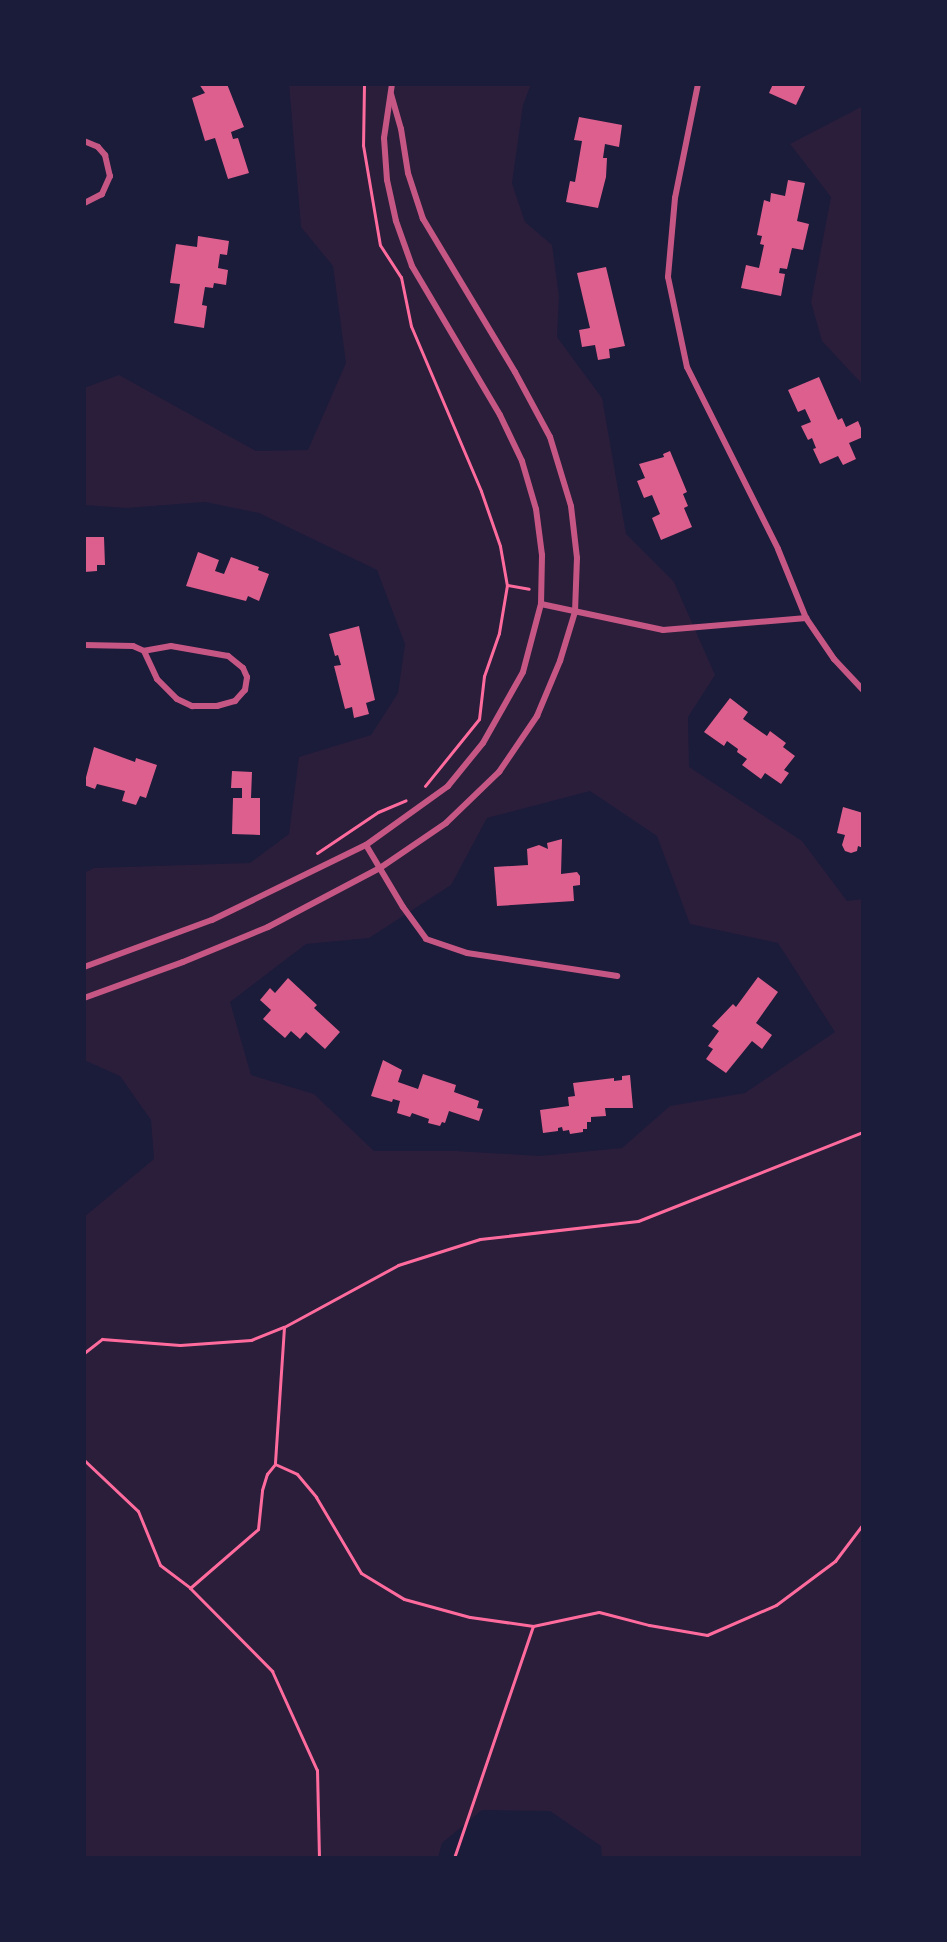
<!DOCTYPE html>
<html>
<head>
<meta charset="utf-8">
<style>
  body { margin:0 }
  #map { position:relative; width:947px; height:1942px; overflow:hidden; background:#1b1b3a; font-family:"DM Sans",sans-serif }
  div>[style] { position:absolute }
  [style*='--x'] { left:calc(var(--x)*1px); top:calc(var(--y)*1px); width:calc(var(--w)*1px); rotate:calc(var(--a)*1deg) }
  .green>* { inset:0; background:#2a1e3b }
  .building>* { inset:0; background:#dd5f8e }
  .path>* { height:3px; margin:-1.5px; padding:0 1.5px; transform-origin:1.5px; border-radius:1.5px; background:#ff6b9d }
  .minor>* { height:6px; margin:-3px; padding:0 3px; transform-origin:3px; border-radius:3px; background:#c65784 }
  span { translate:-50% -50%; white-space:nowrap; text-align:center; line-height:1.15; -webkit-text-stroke:6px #1b1b3a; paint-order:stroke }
  .frame { position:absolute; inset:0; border:86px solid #1b1b3a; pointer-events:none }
</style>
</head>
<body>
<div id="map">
  <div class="green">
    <i style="clip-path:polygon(evenodd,289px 84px,531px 84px,523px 105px,512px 183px,525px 222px,552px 245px,559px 296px,557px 337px,602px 398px,626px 534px,674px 582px,715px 675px,688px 717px,689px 767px,802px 841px,847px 901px,863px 899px,863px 1858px,602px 1858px,601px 1846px,550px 1811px,482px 1810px,442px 1843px,438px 1858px,84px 1858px,84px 1217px,154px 1159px,151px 1120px,120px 1076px,84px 1060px,84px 873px,94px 868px,250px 863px,289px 834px,299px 757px,371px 735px,398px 693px,405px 644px,377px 570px,259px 513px,205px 502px,126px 508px,84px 505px,84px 388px,119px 375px,256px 451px,308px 450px,346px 363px,333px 266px,301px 227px,289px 84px,590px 791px,657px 836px,690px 924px,778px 943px,835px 1032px,745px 1093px,670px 1106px,622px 1148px,540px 1156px,456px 1151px,374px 1151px,314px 1094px,251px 1075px,230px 1002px,306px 944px,369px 938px,451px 885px,487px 818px,590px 791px)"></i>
    <i style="clip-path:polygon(863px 106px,863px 385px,822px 341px,811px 302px,831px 197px,790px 144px)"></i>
  </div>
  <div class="building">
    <i style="clip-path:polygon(199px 84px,227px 84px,244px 127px,231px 132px,233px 139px,238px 138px,249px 173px,228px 179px,215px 138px,205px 141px,192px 98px,205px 93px)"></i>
    <i style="clip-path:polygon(773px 84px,806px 84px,796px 105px,769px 93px)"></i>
    <i style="clip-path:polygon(579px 117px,622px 125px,619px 147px,605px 144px,603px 158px,607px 158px,606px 177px,598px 208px,566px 202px,570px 181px,575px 182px,582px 141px,574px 140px)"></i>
    <i style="clip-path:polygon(788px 180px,805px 183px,797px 221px,809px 224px,803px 250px,792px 248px,787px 269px,780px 268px,779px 273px,785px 274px,781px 296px,741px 288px,746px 265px,759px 268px,764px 245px,760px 244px,762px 236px,757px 235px,764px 200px,770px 202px,771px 193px,785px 196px)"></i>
    <i style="clip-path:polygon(198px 236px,229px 241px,227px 255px,220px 254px,218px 268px,228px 270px,226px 285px,214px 283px,213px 288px,205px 287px,202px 305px,207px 306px,204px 328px,174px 323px,180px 284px,170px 283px,176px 244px,197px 247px)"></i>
    <i style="clip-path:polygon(606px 267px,625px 346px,609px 349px,610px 358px,598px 360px,595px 345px,582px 347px,579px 330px,590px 328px,577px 273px)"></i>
    <i style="clip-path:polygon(819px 377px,838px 420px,842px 418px,846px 427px,858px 421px,863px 433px,863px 437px,849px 443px,856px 459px,843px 465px,838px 456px,820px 464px,813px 449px,816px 448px,812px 438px,808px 440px,801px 426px,811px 422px,805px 409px,798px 412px,788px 390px)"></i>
    <i style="clip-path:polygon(670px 451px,687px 492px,683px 494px,688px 506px,684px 508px,692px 527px,661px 540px,652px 518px,660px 514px,652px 495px,644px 498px,637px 481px,645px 478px,639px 464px,664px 457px,663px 454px)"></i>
    <i style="clip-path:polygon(84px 537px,104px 537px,105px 565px,97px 565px,97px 571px,84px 572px)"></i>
    <i style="clip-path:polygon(198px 552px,219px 560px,215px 571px,224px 574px,231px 557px,259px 567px,258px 570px,269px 574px,259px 601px,248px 596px,246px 601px,186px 586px)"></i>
    <i style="clip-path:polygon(359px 626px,375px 700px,366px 703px,369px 714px,354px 718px,352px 707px,345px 709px,334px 666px,341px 665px,338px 655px,335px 656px,329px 634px)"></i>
    <i style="clip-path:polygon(730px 698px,748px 712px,743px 719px,767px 736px,770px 731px,786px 743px,783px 747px,795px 756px,784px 770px,789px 773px,781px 784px,765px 773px,761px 779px,742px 765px,747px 759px,737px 752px,738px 749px,727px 741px,724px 746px,704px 732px)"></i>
    <i style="clip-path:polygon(94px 747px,135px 762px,136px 758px,157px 765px,146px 798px,140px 796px,136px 805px,122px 801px,125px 791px,97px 784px,95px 789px,84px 785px)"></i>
    <i style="clip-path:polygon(232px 771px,252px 772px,251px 798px,260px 798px,260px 835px,232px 834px,233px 798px,242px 798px,242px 788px,231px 788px)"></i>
    <i style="clip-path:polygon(843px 807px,863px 813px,863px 848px,858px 846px,857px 851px,851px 853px,845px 851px,842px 845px,845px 835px,837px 833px)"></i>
    <i style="clip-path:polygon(562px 839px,561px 874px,577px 872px,580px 876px,580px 885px,573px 886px,574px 901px,497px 906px,494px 867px,528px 865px,527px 849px,539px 845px,548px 849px,547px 843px)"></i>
    <i style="clip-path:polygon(758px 977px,778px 992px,756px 1023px,772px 1035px,762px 1049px,752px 1041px,726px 1073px,706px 1059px,713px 1049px,708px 1046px,719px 1031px,712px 1026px,733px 1004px,736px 1007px)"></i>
    <i style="clip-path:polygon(288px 978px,317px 1005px,314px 1008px,340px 1032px,325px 1049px,306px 1032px,300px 1039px,291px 1031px,285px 1038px,263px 1019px,271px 1010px,260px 1000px,270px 988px,275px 993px)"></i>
    <i style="clip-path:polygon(383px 1060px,402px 1070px,398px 1082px,418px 1089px,423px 1074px,456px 1085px,454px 1092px,479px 1101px,477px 1108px,483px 1109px,479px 1121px,449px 1111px,445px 1123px,442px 1122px,440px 1126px,428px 1123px,429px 1119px,412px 1113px,410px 1117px,397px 1113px,400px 1101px,393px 1099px,392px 1102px,371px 1096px)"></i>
    <i style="clip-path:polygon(630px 1075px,633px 1108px,605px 1108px,606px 1116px,591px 1117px,591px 1122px,587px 1122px,587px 1129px,583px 1129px,583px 1132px,570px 1134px,569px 1130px,563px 1131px,562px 1127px,558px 1128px,558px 1131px,543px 1133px,540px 1110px,569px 1106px,568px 1097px,575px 1096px,573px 1083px,614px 1078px,614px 1081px,622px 1080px,622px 1076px)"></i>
  </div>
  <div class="path">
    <i style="--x:364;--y:84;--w:61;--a:90.9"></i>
    <i style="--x:363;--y:145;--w:101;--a:80.4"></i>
    <i style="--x:380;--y:245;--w:38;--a:57"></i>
    <i style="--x:401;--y:277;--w:50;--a:78.5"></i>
    <i style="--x:411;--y:326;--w:179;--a:67"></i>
    <i style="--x:481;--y:491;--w:58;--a:70.9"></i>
    <i style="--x:500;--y:546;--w:40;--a:80"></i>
    <i style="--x:507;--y:585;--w:49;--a:99.5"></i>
    <i style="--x:499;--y:633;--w:46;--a:109.2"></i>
    <i style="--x:484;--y:676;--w:43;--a:96.6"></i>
    <i style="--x:479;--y:719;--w:86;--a:128.9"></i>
    <i style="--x:507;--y:585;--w:22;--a:10"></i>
    <i style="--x:317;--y:853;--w:73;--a:-33.9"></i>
    <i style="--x:378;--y:812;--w:30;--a:-23"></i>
    <i style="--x:284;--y:1327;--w:137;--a:93.8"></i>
    <i style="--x:275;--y:1464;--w:24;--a:24"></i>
    <i style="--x:297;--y:1474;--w:30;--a:50"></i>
    <i style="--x:316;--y:1497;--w:88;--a:59.4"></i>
    <i style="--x:361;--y:1573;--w:50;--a:31.2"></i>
    <i style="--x:404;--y:1599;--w:68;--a:15.3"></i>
    <i style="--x:470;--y:1617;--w:64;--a:8.1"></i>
    <i style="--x:84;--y:1353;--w:23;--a:-38"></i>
    <i style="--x:102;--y:1339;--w:78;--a:4.4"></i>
    <i style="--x:180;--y:1345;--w:71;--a:-4"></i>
    <i style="--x:251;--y:1340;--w:35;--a:-22"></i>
    <i style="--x:284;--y:1327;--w:130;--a:-28.5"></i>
    <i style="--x:398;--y:1265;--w:86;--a:-17.6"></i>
    <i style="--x:480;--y:1239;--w:159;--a:-6.5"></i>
    <i style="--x:638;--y:1221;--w:242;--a:-21.6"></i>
    <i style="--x:84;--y:1460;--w:74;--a:43.4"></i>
    <i style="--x:138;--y:1511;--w:58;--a:67.8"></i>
    <i style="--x:160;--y:1565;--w:38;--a:37"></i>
    <i style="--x:190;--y:1588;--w:117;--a:45.3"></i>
    <i style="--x:272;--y:1671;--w:109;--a:65.6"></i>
    <i style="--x:317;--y:1770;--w:88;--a:88.7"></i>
    <i style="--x:190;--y:1588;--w:90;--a:-40.9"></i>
    <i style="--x:258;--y:1529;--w:39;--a:-84"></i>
    <i style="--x:262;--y:1490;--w:17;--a:-73"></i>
    <i style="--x:267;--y:1474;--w:13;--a:-51"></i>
    <i style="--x:454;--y:1858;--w:245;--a:-71.2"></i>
    <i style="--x:533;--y:1626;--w:67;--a:-12"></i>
    <i style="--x:599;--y:1612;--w:52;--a:14.6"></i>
    <i style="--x:649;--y:1625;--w:59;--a:9.8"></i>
    <i style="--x:707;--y:1635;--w:75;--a:-23.5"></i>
    <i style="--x:776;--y:1605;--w:74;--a:-36.7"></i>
    <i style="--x:835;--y:1561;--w:46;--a:-52.9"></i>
  </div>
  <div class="minor">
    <i style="--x:698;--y:84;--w:116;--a:101.4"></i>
    <i style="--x:675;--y:198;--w:79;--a:95.1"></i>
    <i style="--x:668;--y:277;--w:92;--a:78.1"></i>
    <i style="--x:687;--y:367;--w:203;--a:63.4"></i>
    <i style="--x:778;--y:549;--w:74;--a:67.9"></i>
    <i style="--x:806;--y:618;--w:50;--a:55.7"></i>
    <i style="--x:834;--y:659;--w:42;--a:46.9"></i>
    <i style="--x:84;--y:141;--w:15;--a:23"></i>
    <i style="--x:98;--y:147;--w:11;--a:49"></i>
    <i style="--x:105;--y:155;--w:22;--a:77"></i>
    <i style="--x:110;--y:176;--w:20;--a:114"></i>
    <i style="--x:102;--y:194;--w:20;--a:153"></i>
    <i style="--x:541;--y:604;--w:125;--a:12"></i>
    <i style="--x:663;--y:630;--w:144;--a:-4.8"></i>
    <i style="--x:84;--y:645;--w:49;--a:1.2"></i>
    <i style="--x:133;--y:646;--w:12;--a:24"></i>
    <i style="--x:144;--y:651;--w:31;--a:65"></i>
    <i style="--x:157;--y:679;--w:28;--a:45"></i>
    <i style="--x:177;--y:699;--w:17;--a:25"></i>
    <i style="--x:192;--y:706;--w:25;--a:0"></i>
    <i style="--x:217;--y:706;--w:19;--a:-16"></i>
    <i style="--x:235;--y:701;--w:15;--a:-48"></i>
    <i style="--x:245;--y:690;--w:13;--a:-81"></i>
    <i style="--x:247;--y:677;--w:10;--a:-114"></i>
    <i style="--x:243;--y:668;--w:19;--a:-141"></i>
    <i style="--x:228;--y:656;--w:58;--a:-170"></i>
    <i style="--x:171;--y:646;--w:27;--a:170"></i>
    <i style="--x:366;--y:845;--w:72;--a:59.2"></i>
    <i style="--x:403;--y:907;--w:39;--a:54"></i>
    <i style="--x:426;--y:939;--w:43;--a:18.9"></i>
    <i style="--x:467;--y:953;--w:152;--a:8.7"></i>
    <i style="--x:84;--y:967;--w:136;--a:-20.2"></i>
    <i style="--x:212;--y:920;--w:171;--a:-26"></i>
    <i style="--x:366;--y:845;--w:101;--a:-35.7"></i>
    <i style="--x:448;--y:786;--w:55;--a:-50.9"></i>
    <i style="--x:483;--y:743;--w:81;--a:-60.6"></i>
    <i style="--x:523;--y:672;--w:70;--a:-75.2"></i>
    <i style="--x:541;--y:604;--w:49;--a:-88.8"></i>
    <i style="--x:542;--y:555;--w:46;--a:-97.4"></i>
    <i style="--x:536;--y:509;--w:50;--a:-106.3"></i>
    <i style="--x:522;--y:461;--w:51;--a:-115.6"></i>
    <i style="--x:500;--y:415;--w:173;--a:-120.6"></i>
    <i style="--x:412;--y:266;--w:48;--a:-109.6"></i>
    <i style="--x:396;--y:221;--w:42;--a:-102.4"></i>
    <i style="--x:387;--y:180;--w:42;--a:-94.1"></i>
    <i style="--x:384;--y:138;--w:55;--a:-81.6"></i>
    <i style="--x:84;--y:998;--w:105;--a:-20"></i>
    <i style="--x:183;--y:962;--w:92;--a:-22.4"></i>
    <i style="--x:268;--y:927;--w:127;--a:-27.8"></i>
    <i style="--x:380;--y:868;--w:80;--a:-34.3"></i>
    <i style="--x:446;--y:823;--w:74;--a:-43.9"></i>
    <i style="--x:499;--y:772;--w:68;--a:-55.8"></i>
    <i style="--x:537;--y:716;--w:60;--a:-67.3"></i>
    <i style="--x:560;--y:661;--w:51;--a:-73"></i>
    <i style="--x:575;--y:612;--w:54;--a:-87.9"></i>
    <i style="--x:577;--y:558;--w:52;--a:-96.6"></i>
    <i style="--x:571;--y:506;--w:72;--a:-106.9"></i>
    <i style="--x:550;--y:437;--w:74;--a:-118.3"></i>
    <i style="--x:515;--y:372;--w:179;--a:-121"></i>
    <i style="--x:423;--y:219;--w:48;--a:-108.1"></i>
    <i style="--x:408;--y:173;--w:45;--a:-99"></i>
    <i style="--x:401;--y:129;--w:36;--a:-106"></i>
  </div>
  <div class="frame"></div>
</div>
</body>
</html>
